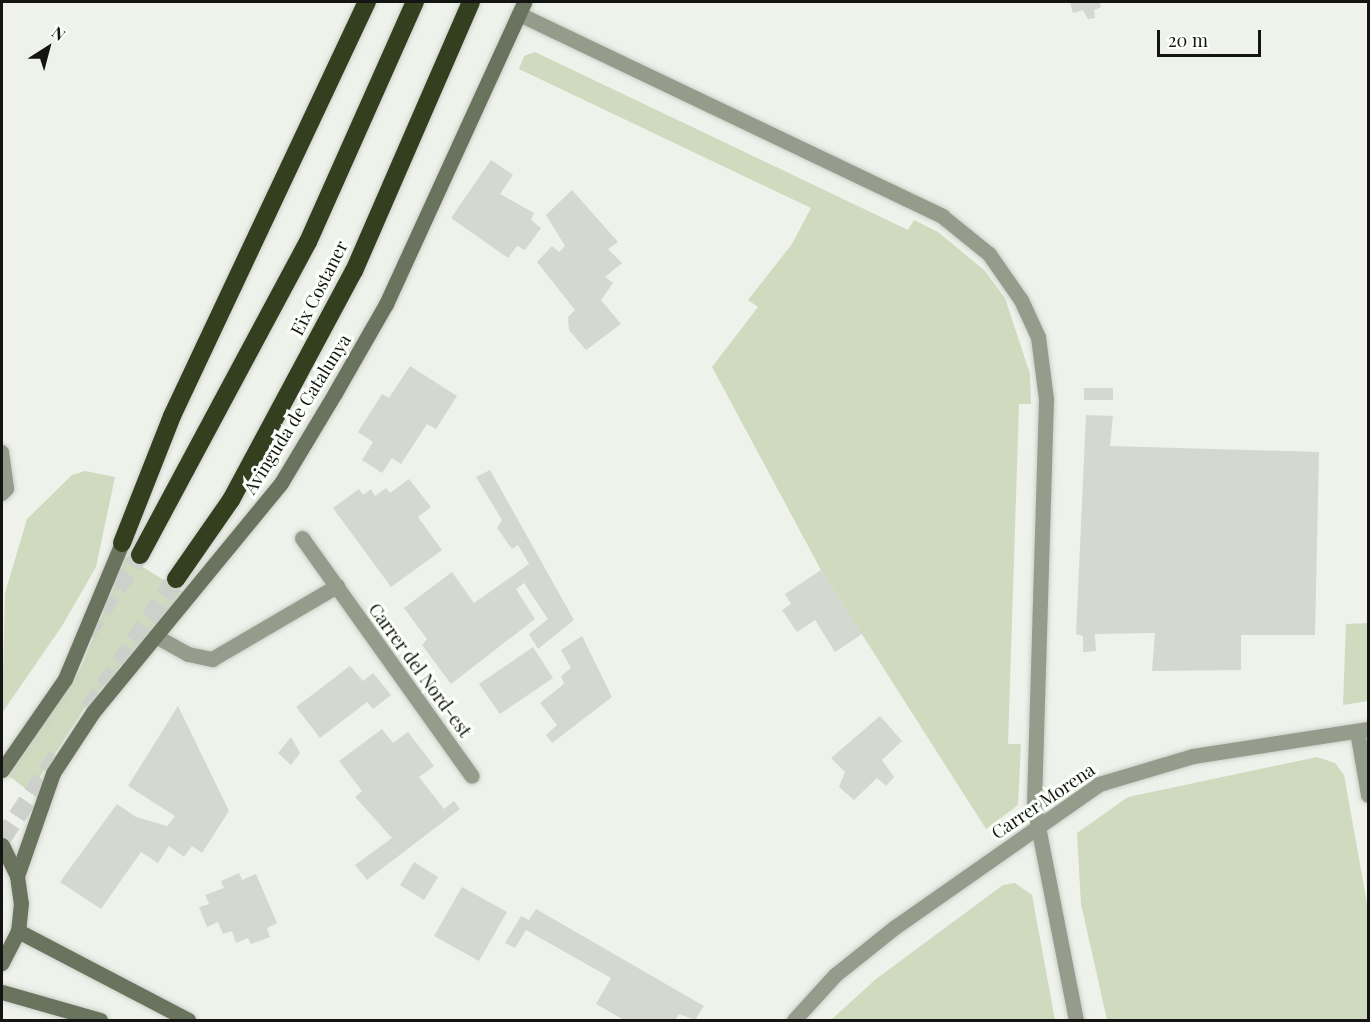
<!DOCTYPE html>
<html>
<head>
<meta charset="utf-8">
<style>
  body { margin:0 }
  #map { position:relative; width:1370px; height:1022px; overflow:hidden; background:#eff2eb; font-family:"Playfair Display",serif }
  div>[style] { position:absolute }
  [style*='--x'] { left:calc(var(--x)*1px); top:calc(var(--y)*1px); width:calc(var(--w)*1px); rotate:calc(var(--a)*1deg) }
  .green>* { inset:0; background:#cfdabf }
  .building>* { inset:0; background:#d4d8d0 }
  .motorway-tunnel>* { height:18px; margin-top:-9px; transform-origin:0; background:repeating-linear-gradient(90deg,#ced1cb 0 18px,transparent 0 27px) }
  .roads { filter:drop-shadow(0 0 2px #cccfc8) drop-shadow(0 0 2px #cccfc8) }
  .service>* { height:14px; margin:-7px; padding:0 7px; transform-origin:7px; border-radius:7px; background:#959c8c }
  .minor>* { height:15px; margin:-7.5px; padding:0 7.5px; transform-origin:7.5px; border-radius:7.5px; background:#959c8c }
  .secondary>* { height:15px; margin:-7.5px; padding:0 7.5px; transform-origin:7.5px; border-radius:7.5px; background:#6a735d }
  .motorway>* { height:18px; margin:-9px; padding:0 9px; transform-origin:9px; border-radius:9px; background:#333f1f }
  span { translate:-50% -50%; white-space:nowrap; text-align:center; line-height:1.15; -webkit-text-stroke:6px #fdfffa; paint-order:stroke }
  .street-label { font-size:18px; color:#141513 }
  .frame { position:absolute; inset:0; border:3px solid #141513; pointer-events:none }
  .north { position:absolute; left:18px; top:18px; width:60px; height:60px; -webkit-text-stroke:4px #fdfffa; paint-order:stroke; rotate:36deg; font-size:16px; font-weight:700; line-height:24px; text-align:center; color:#141513 }
  .north::after { content:''; display:block; margin:auto; width:21px; height:27px; background:#141513; clip-path:polygon(50% 0,100% 100%,50% 72%,0 100%) }
  .scale { position:absolute; left:1157px; top:30px; width:104px; height:27px; box-sizing:border-box; border:3px solid #141513; border-top:0; padding-left:8px; font-size:18px; line-height:21px; white-space:nowrap; color:#141513; -webkit-text-stroke:4px #fdfffa; paint-order:stroke }
</style>
</head>
<body>
<div id="map">
  <div class="green">
    <i style="clip-path:polygon(535px 52px,908px 230px,914px 220px,938px 232px,984px 270px,1005px 298px,1030px 374px,1031px 404px,1019px 404px,1008px 744px,1021px 744px,1018px 805px,986px 829px,821px 570px,712px 367px,758px 307px,748px 300px,792px 244px,811px 208px,519px 69px,524px 56px)"></i>
    <i style="clip-path:polygon(85px 471px,115px 477px,96px 567px,62px 626px,2px 713px,5px 593px,27px 519px,72px 475px)"></i>
    <i style="clip-path:polygon(126px 557px,184px 592px,83px 710px,30px 792px,9px 776px,81px 668px)"></i>
    <i style="clip-path:polygon(1368px 623px,1368px 701px,1343px 705px,1346px 624px)"></i>
    <i style="clip-path:polygon(1317px 757px,1335px 763px,1344px 775px,1368px 909px,1368px 1020px,1107px 1020px,1081px 904px,1077px 833px,1128px 797px)"></i>
    <i style="clip-path:polygon(1015px 883px,1032px 895px,1055px 1020px,831px 1020px,876px 979px,1003px 885px)"></i>
  </div>
  <div class="building">
    <i style="clip-path:polygon(1070px 2px,1100px 2px,1101px 7px,1094px 10px,1095px 18px,1088px 19px,1083px 10px,1073px 13px)"></i>
    <i style="clip-path:polygon(491px 160px,513px 175px,500px 194px,534px 213px,531px 220px,541px 228px,525px 250px,517px 246px,508px 258px,451px 218px)"></i>
    <i style="clip-path:polygon(572px 190px,618px 242px,608px 249px,622px 263px,605px 277px,613px 283px,601px 300px,621px 324px,586px 350px,569px 330px,568px 317px,575px 310px,537px 262px,552px 246px,559px 252px,565px 246px,546px 215px)"></i>
    <i style="clip-path:polygon(410px 366px,457px 396px,436px 429px,427px 424px,401px 464px,392px 458px,382px 473px,362px 460px,373px 442px,358px 432px,382px 394px,389px 398px)"></i>
    <i style="clip-path:polygon(1084px 388px,1113px 388px,1113px 400px,1084px 400px)"></i>
    <i style="clip-path:polygon(1086px 415px,1113px 416px,1110px 446px,1319px 452px,1315px 635px,1241px 635px,1241px 670px,1152px 671px,1155px 633px,1095px 634px,1096px 651px,1083px 652px,1083px 636px,1076px 634px)"></i>
    <i style="clip-path:polygon(490px 470px,574px 620px,538px 649px,529px 634px,548px 619px,524px 583px,516px 589px,535px 619px,451px 684px,422px 645px,427px 639px,404px 608px,452px 572px,474px 603px,529px 564px,518px 545px,512px 549px,497px 528px,502px 520px,476px 477px)"></i>
    <i style="clip-path:polygon(409px 479px,431px 507px,418px 517px,442px 550px,391px 587px,333px 508px,359px 489px,363px 495px,371px 489px,375px 496px,386px 488px,390px 493px)"></i>
    <i style="clip-path:polygon(821px 570px,862px 634px,835px 652px,815px 620px,797px 632px,782px 610px,791px 604px,785px 594px)"></i>
    <i style="clip-path:polygon(582px 636px,612px 697px,552px 743px,546px 735px,557px 725px,540px 703px,564px 684px,561px 676px,571px 668px,561px 650px)"></i>
    <i style="clip-path:polygon(533px 647px,553px 678px,500px 714px,479px 684px)"></i>
    <i style="clip-path:polygon(350px 666px,363px 681px,373px 673px,391px 695px,373px 709px,367px 702px,320px 738px,296px 707px)"></i>
    <i style="clip-path:polygon(178px 706px,229px 811px,202px 853px,192px 846px,184px 857px,169px 846px,158px 863px,141px 852px,101px 909px,60px 882px,117px 804px,136px 817px,167px 826px,175px 816px,128px 786px)"></i>
    <i style="clip-path:polygon(880px 716px,902px 741px,882px 760px,894px 777px,886px 786px,877px 778px,854px 800px,839px 787px,845px 772px,831px 758px)"></i>
    <i style="clip-path:polygon(382px 729px,393px 743px,408px 732px,434px 766px,419px 777px,444px 809px,454px 801px,460px 809px,367px 880px,355px 865px,392px 838px,355px 797px,362px 791px,339px 761px)"></i>
    <i style="clip-path:polygon(291px 737px,300px 753px,291px 765px,278px 753px)"></i>
    <i style="clip-path:polygon(414px 862px,438px 877px,424px 900px,400px 885px)"></i>
    <i style="clip-path:polygon(239px 873px,242px 880px,256px 874px,277px 923px,267px 928px,270px 937px,251px 944px,248px 938px,236px 943px,232px 931px,223px 934px,218px 922px,207px 927px,199px 907px,209px 904px,205px 895px,224px 888px,221px 881px)"></i>
    <i style="clip-path:polygon(462px 887px,507px 912px,479px 961px,434px 936px)"></i>
    <i style="clip-path:polygon(536px 909px,704px 1006px,695px 1020px,679px 1014px,675px 1020px,624px 1020px,596px 1004px,611px 978px,526px 930px,515px 948px,505px 943px,521px 916px,529px 920px)"></i>
  </div>
  <div class="motorway-tunnel">
    <i style="--x:87;--y:633;--w:94;--a:-55.8"></i>
    <i style="--x:89;--y:708;--w:156;--a:-56"></i>
    <i style="--x:2;--y:839;--w:100;--a:-56.5"></i>
  </div>
  <div class="roads">
    <div class="service">
      <i style="--x:2;--y:452;--w:37;--a:82"></i>
      <i style="--x:7;--y:489;--w:7;--a:135"></i>
    </div>
    <div class="minor">
      <i style="--x:519;--y:14;--w:469;--a:25.5"></i>
      <i style="--x:942;--y:216;--w:60;--a:39"></i>
      <i style="--x:989;--y:254;--w:56;--a:55.2"></i>
      <i style="--x:1021;--y:300;--w:41;--a:65.3"></i>
      <i style="--x:1038;--y:337;--w:63;--a:82.6"></i>
      <i style="--x:1046;--y:399;--w:407;--a:91.7"></i>
      <i style="--x:1034;--y:806;--w:218;--a:78.9"></i>
      <i style="--x:302;--y:538;--w:292;--a:54.5"></i>
      <i style="--x:159;--y:638;--w:33;--a:29"></i>
      <i style="--x:188;--y:654;--w:25;--a:12"></i>
      <i style="--x:212;--y:659;--w:145;--a:-30.3"></i>
      <i style="--x:1357;--y:731;--w:65;--a:80.2"></i>
      <i style="--x:794;--y:1020;--w:61;--a:-47.7"></i>
      <i style="--x:835;--y:975;--w:77;--a:-38.7"></i>
      <i style="--x:895;--y:927;--w:249;--a:-35"></i>
      <i style="--x:1099;--y:784;--w:98;--a:-16.6"></i>
      <i style="--x:1193;--y:756;--w:177;--a:-8.8"></i>
    </div>
    <div class="secondary">
      <i style="--x:2;--y:770;--w:111;--a:-55.3"></i>
      <i style="--x:65;--y:679;--w:147;--a:-67.3"></i>
      <i style="--x:2;--y:845;--w:34;--a:64"></i>
      <i style="--x:17;--y:876;--w:27;--a:82"></i>
      <i style="--x:21;--y:903;--w:28;--a:96"></i>
      <i style="--x:18;--y:931;--w:36;--a:117"></i>
      <i style="--x:17;--y:876;--w:109;--a:-70.7"></i>
      <i style="--x:53;--y:773;--w:73;--a:-56.7"></i>
      <i style="--x:93;--y:712;--w:296;--a:-50.6"></i>
      <i style="--x:281;--y:483;--w:105;--a:-59"></i>
      <i style="--x:335;--y:393;--w:103;--a:-60.2"></i>
      <i style="--x:386;--y:304;--w:332;--a:-65.4"></i>
      <i style="--x:18;--y:931;--w:192;--a:27.6"></i>
      <i style="--x:2;--y:992;--w:102;--a:15.9"></i>
    </div>
    <div class="motorway">
      <i style="--x:122;--y:543;--w:136;--a:-68.5"></i>
      <i style="--x:172;--y:416;--w:458;--a:-64.8"></i>
      <i style="--x:140;--y:555;--w:355;--a:-61.8"></i>
      <i style="--x:308;--y:242;--w:263;--a:-66"></i>
      <i style="--x:176;--y:579;--w:96;--a:-55.2"></i>
      <i style="--x:231;--y:500;--w:260;--a:-61.8"></i>
      <i style="--x:354;--y:271;--w:293;--a:-66.5"></i>
    </div>
  </div>
  <div class="street-label">
    <span style="left:319px;top:288px;rotate:-63deg">Eix Costaner</span>
    <span style="left:297px;top:414px;rotate:-58deg">Avinguda de Catalunya</span>
    <span style="left:420px;top:670px;rotate:54deg">Carrer del Nord-est</span>
    <span style="left:1043px;top:801px;rotate:-34deg">Carrer Morena</span>
  </div>
  <div class="frame"></div>
  <div class="north">N</div>
  <div class="scale">20 m</div>
</div>
</body>
</html>
